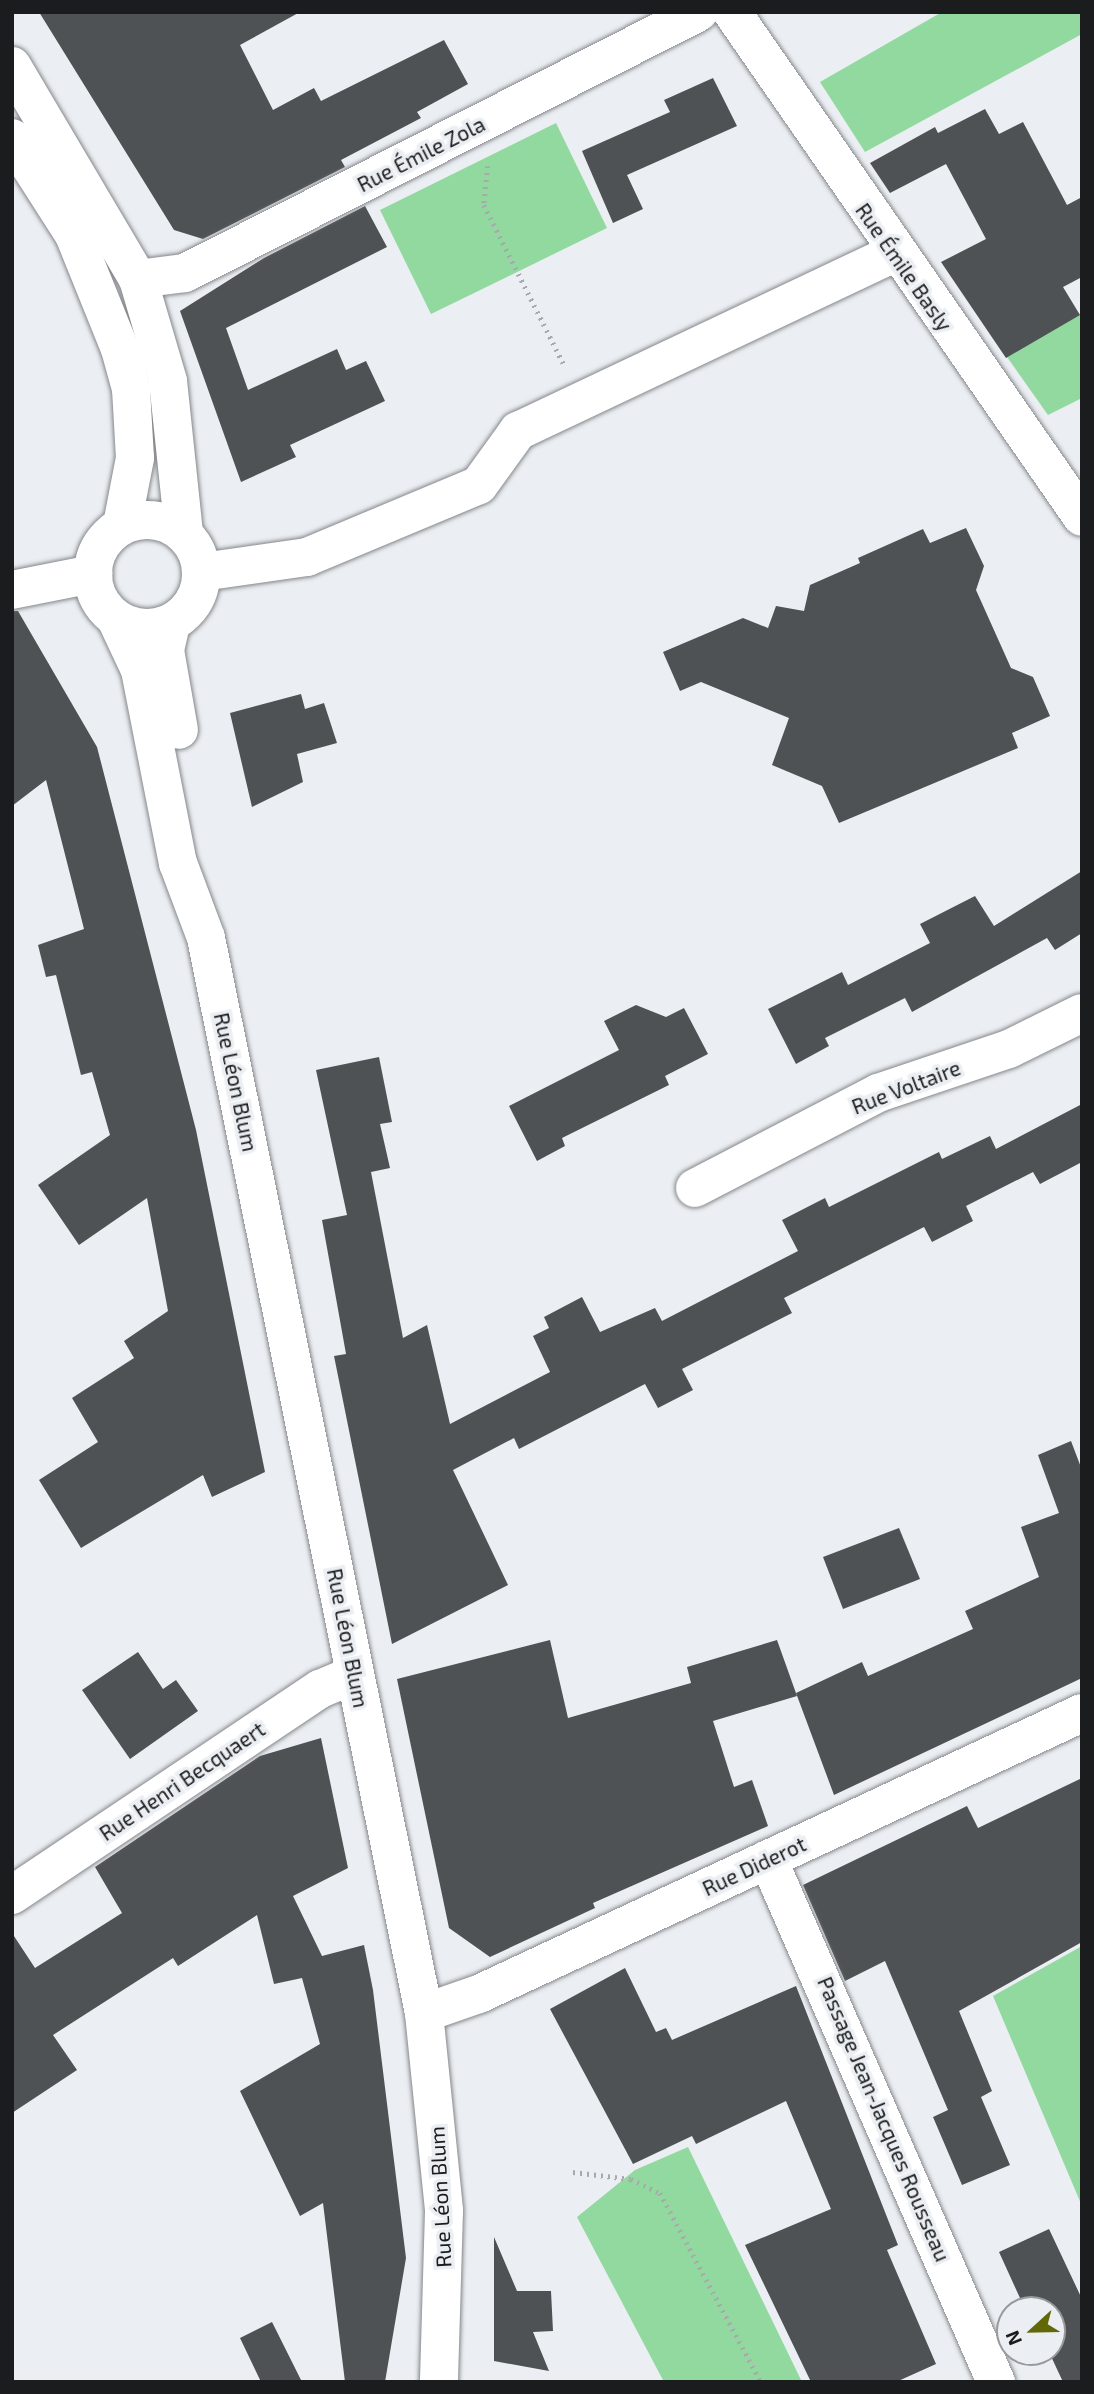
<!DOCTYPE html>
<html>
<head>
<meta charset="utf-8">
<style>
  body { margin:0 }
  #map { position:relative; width:1094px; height:2394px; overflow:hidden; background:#ebeef2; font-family:"Exo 2",sans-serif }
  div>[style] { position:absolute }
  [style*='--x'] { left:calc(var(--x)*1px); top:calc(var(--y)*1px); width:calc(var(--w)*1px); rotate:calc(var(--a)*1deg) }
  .green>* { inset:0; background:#91d99f }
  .building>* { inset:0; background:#4f5255 }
  .path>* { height:4.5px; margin-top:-2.25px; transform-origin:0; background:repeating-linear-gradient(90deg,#a7aaad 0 2px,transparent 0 7px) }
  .roads { filter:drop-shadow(0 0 2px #84878b) drop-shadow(0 0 2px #84878b) }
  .street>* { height:38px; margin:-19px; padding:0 19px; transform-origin:19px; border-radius:19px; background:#fff }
  .secondary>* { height:38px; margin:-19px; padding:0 19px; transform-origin:19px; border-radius:19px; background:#fff }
  .secondary>.ring { margin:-19px; padding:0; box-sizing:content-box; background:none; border:38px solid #fff; border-radius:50% }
  span { translate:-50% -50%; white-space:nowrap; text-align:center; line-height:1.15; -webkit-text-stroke:7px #ebeef2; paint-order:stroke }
  .street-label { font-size:21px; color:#1b1c1d }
  .frame { position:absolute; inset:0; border:14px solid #1b1c1d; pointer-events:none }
  .north { position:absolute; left:996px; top:2296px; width:70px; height:70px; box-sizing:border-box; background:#ebeef2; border:2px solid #989a9d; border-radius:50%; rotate:248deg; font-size:19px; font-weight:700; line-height:28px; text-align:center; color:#1b1c1d }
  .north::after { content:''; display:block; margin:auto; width:24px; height:32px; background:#626808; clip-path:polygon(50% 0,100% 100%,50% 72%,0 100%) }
</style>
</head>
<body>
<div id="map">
  <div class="green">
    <i style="clip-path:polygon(942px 12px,1082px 12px,1082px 34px,865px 152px,820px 82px)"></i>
    <i style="clip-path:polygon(556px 123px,607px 228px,431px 314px,380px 210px)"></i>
    <i style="clip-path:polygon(1082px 313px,1082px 398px,1048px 415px,1007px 357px)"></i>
    <i style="clip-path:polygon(1082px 1946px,1082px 2206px,993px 1996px)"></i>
    <i style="clip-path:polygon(688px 2147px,802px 2382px,664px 2382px,577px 2217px,635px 2170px)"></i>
  </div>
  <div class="building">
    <i style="clip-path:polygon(39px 12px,300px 12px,240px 45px,273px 110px,314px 88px,321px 101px,444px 40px,468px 84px,417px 112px,421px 118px,341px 160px,345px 167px,203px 239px,174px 230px)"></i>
    <i style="clip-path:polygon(713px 78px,737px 126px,627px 175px,643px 209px,613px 223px,582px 151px,670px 112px,664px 100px)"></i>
    <i style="clip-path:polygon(985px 109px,999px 134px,1023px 122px,1067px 205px,1082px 197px,1082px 277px,1063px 287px,1080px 315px,1006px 358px,941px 262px,986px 239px,946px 164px,890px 193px,870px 163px,935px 127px,938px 133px)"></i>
    <i style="clip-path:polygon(365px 206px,387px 247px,226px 328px,248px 390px,337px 349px,346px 370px,366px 361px,385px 401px,290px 445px,296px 457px,241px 482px,180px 311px,264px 258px)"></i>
    <i style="clip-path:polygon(966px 528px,984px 566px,976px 590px,1011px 668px,1033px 677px,1050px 716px,1012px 733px,1018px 748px,839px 823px,822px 786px,772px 765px,789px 718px,701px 682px,680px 691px,663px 652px,743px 618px,768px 628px,776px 606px,804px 611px,810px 585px,860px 563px,858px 558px,923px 529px,930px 543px)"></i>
    <i style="clip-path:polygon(12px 611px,18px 611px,97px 747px,196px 1130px,265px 1472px,212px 1497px,203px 1475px,81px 1548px,39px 1480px,98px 1442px,72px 1398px,134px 1358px,124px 1341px,168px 1311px,147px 1198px,79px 1245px,38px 1185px,110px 1135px,92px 1072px,81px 1075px,56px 975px,46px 977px,38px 945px,84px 929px,46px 780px,12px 806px)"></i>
    <i style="clip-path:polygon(301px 694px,305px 709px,324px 703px,337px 743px,297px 754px,303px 782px,252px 807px,230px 713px)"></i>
    <i style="clip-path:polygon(1082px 871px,1082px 933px,1055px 950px,1047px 938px,912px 1012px,905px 998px,825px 1038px,829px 1046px,796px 1064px,768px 1009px,842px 972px,848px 985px,930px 943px,920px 924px,975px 896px,994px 926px)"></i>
    <i style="clip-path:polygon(636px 1005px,666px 1017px,684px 1008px,708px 1054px,665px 1076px,669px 1085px,562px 1138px,565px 1146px,537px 1161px,509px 1106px,619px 1050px,604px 1021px)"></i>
    <i style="clip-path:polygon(379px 1057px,392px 1122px,380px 1124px,390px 1168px,371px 1172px,403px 1338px,427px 1325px,450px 1424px,550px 1372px,533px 1336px,549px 1328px,544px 1317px,582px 1297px,600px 1332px,655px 1308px,662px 1321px,798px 1251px,782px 1220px,825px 1198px,829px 1207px,939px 1152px,942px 1159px,990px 1136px,996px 1149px,1082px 1104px,1082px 1162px,1040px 1184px,1033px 1172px,966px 1206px,973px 1221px,932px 1242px,924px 1227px,784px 1298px,792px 1313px,682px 1369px,693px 1390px,658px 1408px,645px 1384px,519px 1449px,514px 1438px,453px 1470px,508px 1585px,392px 1644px,334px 1356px,346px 1354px,322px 1220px,347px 1215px,316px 1070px)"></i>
    <i style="clip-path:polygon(1071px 1441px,1082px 1470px,1082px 1678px,834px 1795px,796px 1693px,862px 1662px,868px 1676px,973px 1629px,965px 1611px,1039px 1577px,1021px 1527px,1059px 1513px,1038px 1455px)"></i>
    <i style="clip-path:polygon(899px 1528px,920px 1579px,843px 1609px,823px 1557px)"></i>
    <i style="clip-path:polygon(550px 1640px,568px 1718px,691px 1683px,687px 1667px,777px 1640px,797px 1696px,713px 1721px,734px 1787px,752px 1780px,768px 1826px,593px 1903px,595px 1908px,490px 1957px,449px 1928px,397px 1679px)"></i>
    <i style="clip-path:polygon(138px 1652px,163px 1689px,176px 1680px,198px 1711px,130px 1759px,82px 1690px)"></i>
    <i style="clip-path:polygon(321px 1738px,348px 1868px,293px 1896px,322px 1956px,364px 1945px,373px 1990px,406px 2258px,385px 2382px,345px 2382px,323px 2203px,300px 2216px,240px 2091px,320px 2044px,302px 1978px,274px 1984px,257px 1915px,178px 1966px,173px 1958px,53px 2035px,77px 2070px,12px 2113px,12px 1933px,35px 1968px,122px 1913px,95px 1867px,260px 1756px)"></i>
    <i style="clip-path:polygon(1082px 1778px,1082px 1942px,959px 2011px,992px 2091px,981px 2097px,1010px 2165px,962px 2185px,933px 2117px,948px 2110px,885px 1961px,845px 1981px,803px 1885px,967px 1806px,978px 1828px)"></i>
    <i style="clip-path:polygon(625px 1968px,656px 2032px,666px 2028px,672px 2040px,796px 1986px,898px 2245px,887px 2250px,936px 2364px,896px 2382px,811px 2382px,745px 2245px,831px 2209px,786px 2101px,696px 2144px,692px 2136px,633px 2164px,550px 2009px)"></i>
    <i style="clip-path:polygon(1049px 2229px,1082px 2299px,1082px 2382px,1063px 2382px,1049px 2352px,1052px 2310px,1025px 2309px,999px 2252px)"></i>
    <i style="clip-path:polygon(494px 2237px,517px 2291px,551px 2291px,553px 2331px,533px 2332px,549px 2371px,494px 2361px)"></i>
    <i style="clip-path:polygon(272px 2322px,302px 2382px,261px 2382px,240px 2338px)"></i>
  </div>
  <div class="path">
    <i style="--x:488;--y:166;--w:39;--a:96"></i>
    <i style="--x:484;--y:205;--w:179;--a:63.4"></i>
    <i style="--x:573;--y:2172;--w:58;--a:6.9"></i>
    <i style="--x:631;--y:2179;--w:32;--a:26"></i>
    <i style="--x:660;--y:2193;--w:214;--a:61.9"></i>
  </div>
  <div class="roads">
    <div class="street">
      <i style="--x:732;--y:12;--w:614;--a:55.28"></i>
      <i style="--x:138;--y:279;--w:47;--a:-7.3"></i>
      <i style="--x:185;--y:273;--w:576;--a:-26.92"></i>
      <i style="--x:202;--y:572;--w:106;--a:-8.1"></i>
      <i style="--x:307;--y:557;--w:186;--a:-22.7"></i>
      <i style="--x:479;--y:485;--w:67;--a:-54.2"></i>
      <i style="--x:518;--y:431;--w:417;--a:-25.3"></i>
      <i style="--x:12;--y:590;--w:83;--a:-11.2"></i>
      <i style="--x:695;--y:1188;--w:206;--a:-27.4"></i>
      <i style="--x:878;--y:1093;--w:138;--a:-18.6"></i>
      <i style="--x:1009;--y:1049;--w:81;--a:-26.3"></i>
      <i style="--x:768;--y:1859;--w:571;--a:66.45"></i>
      <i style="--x:12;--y:1895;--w:371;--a:-33.8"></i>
      <i style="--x:320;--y:1689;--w:38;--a:-23"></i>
      <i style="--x:424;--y:2013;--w:58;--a:-19.1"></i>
      <i style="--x:479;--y:1994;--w:665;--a:-24.99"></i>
    </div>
    <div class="secondary">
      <i style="--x:12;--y:66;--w:247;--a:59.4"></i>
      <i style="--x:138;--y:279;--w:106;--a:73.6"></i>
      <i style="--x:168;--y:381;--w:153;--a:84"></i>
      <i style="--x:12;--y:138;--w:115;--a:57.4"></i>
      <i style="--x:74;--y:235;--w:123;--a:68"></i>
      <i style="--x:120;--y:349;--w:41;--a:74.6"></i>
      <i style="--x:131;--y:389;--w:69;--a:86.7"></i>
      <i style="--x:135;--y:458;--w:68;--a:101"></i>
      <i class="ring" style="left:93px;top:520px;width:70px;height:70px"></i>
      <i style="--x:116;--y:619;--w:56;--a:64.8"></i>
      <i style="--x:140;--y:670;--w:197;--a:78.9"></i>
      <i style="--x:178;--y:863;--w:80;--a:69.5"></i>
      <i style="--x:206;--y:938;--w:1097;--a:78.54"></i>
      <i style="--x:424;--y:2013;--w:199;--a:84.2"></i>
      <i style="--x:444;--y:2211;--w:171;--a:91.7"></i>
      <i style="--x:171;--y:624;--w:27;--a:103"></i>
      <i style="--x:165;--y:650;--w:81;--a:80.1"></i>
    </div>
  </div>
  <div class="street-label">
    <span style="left:421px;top:154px;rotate:-27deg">Rue Émile Zola</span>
    <span style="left:904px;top:267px;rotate:55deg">Rue Émile Basly</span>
    <span style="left:236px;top:1082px;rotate:78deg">Rue Léon Blum</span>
    <span style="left:906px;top:1087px;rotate:-21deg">Rue Voltaire</span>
    <span style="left:348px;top:1638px;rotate:79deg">Rue Léon Blum</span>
    <span style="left:182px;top:1781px;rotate:-34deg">Rue Henri Becquaert</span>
    <span style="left:754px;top:1866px;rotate:-25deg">Rue Diderot</span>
    <span style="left:884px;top:2119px;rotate:67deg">Passage Jean-Jacques Rousseau</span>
    <span style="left:440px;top:2197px;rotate:-93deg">Rue Léon Blum</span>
  </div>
  <div class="frame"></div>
  <div class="north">N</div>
</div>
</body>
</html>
